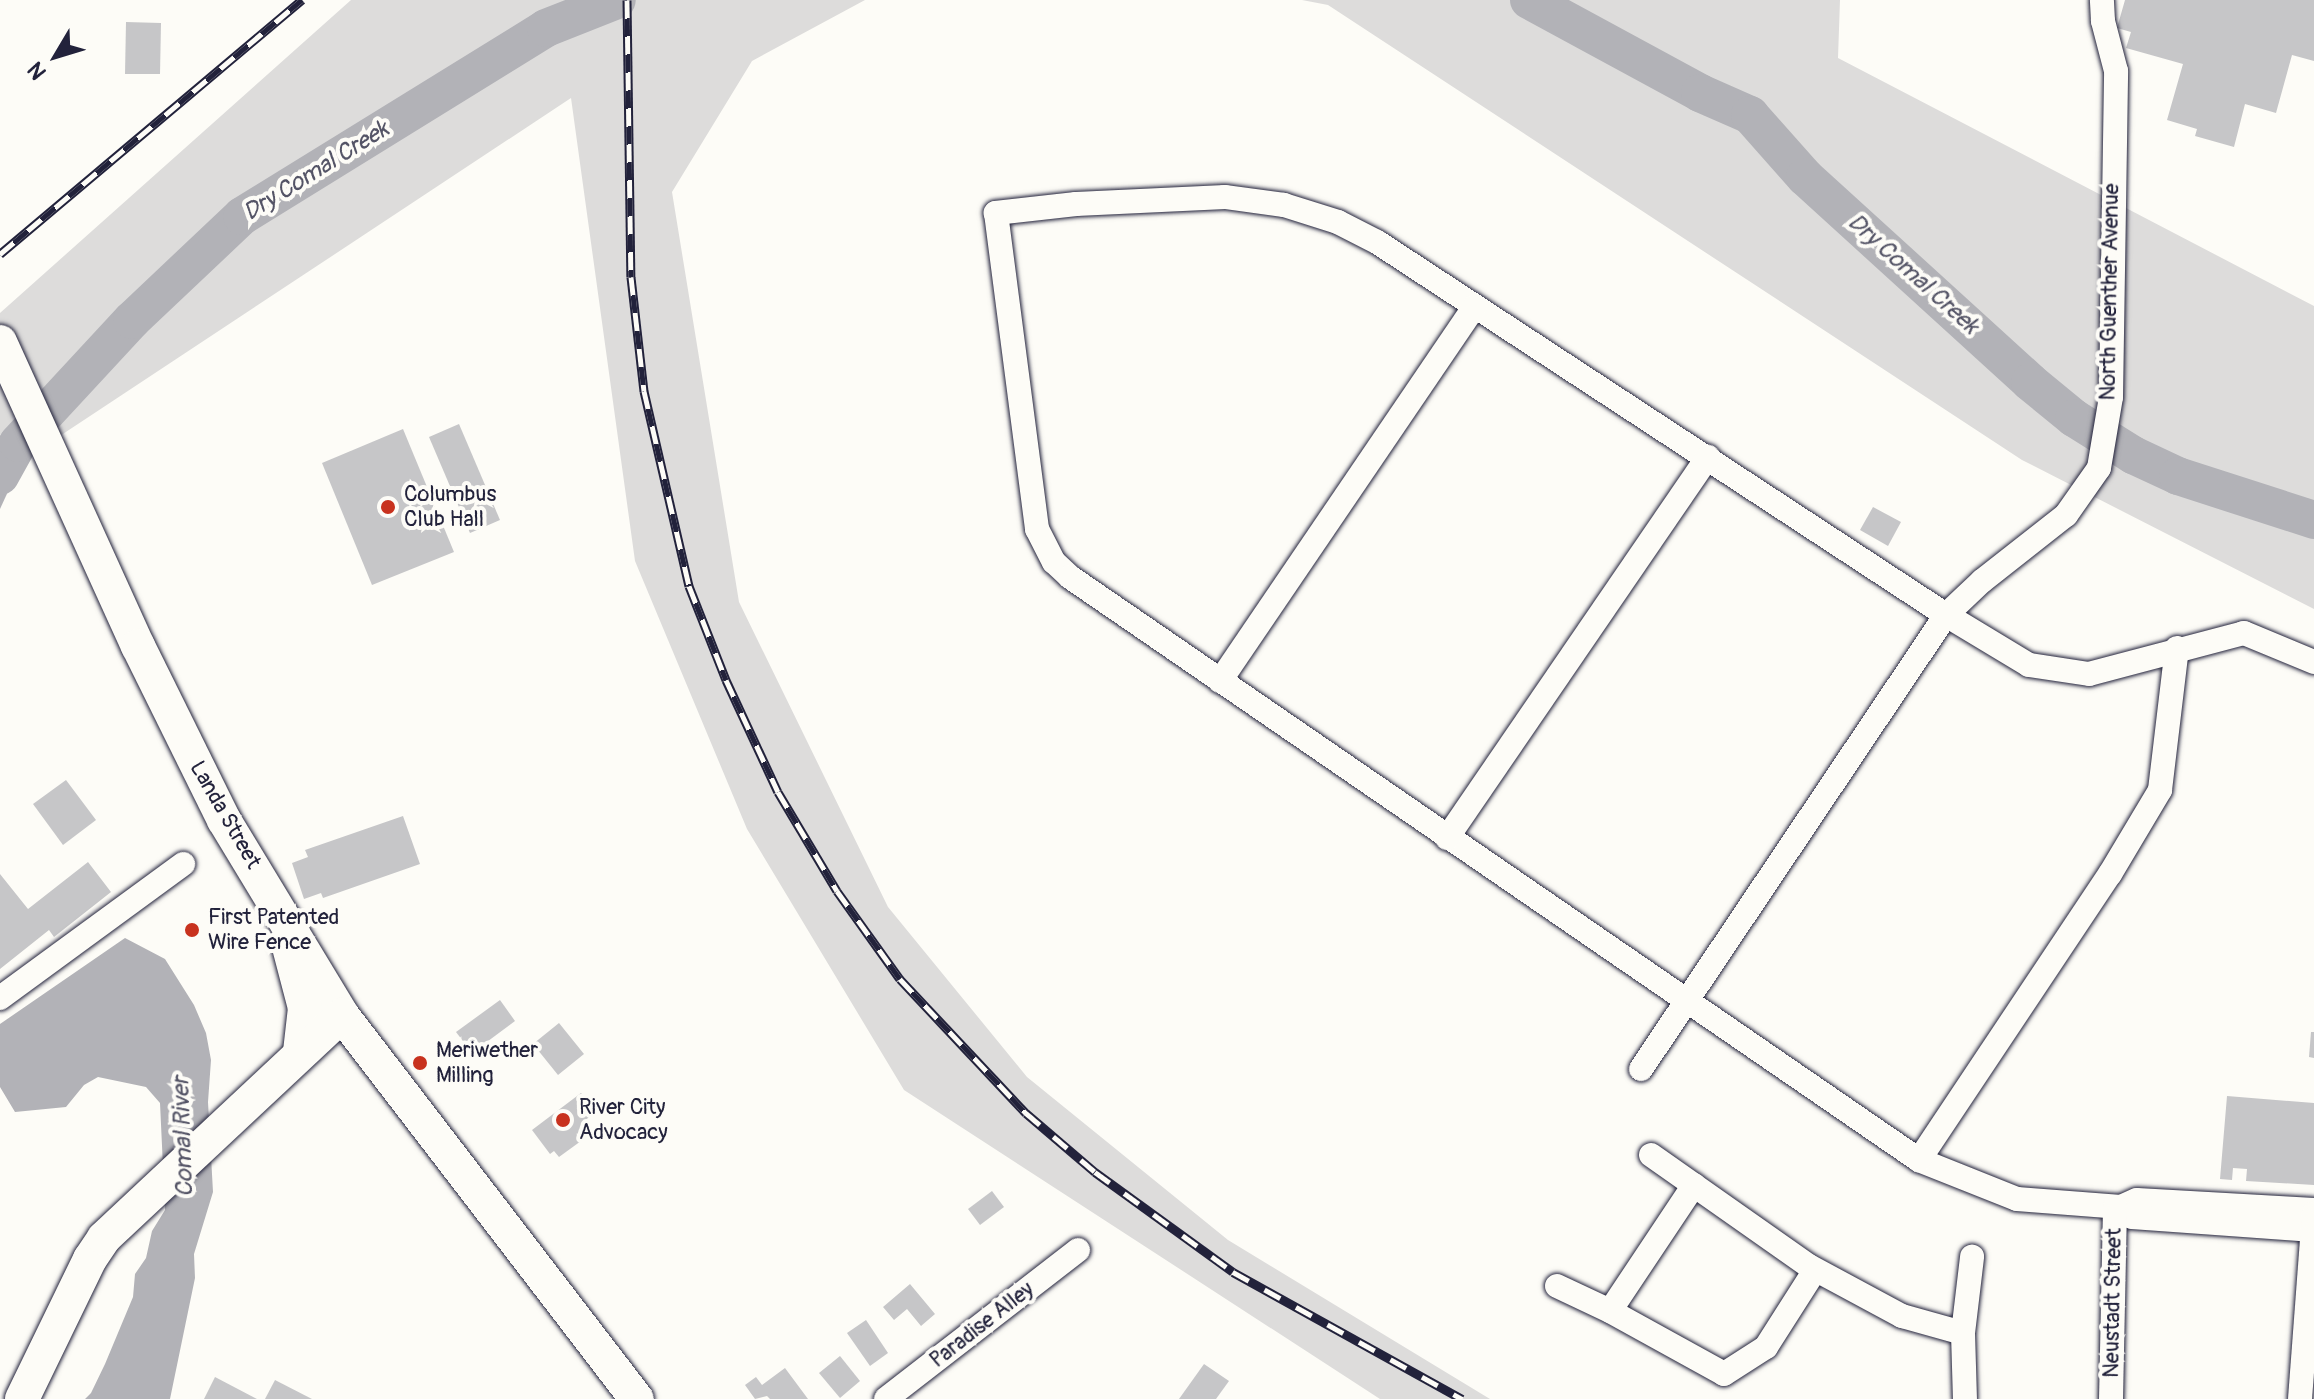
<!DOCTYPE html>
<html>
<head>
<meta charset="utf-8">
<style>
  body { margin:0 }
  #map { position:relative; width:2314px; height:1399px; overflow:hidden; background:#fdfcf7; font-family:Pangolin,sans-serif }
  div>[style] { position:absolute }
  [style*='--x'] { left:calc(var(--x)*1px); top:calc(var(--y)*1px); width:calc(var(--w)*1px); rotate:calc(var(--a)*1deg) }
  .green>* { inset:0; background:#dddcdb }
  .water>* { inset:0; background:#b2b2b7 }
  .river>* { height:38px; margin:-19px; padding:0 19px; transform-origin:19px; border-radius:19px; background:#b2b2b7 }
  .building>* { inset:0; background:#c6c6c8 }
  .roads { filter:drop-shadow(0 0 2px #22223b) drop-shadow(0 0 2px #22223b) }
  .street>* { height:24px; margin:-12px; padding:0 12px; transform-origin:12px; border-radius:12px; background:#fdfcf7 }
  .secondary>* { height:34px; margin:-17px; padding:0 17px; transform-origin:17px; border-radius:17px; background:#fdfcf7 }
  .rail>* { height:9px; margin-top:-4.5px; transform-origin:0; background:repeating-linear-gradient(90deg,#fdfcf7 0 18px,#22223b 0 36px); box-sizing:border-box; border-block:2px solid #22223b }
  .dots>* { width:22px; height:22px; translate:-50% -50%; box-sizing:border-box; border:4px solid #fdfcf7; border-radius:50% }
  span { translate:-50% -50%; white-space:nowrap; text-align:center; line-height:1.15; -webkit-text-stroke:8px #fdfcf7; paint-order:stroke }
  .street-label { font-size:22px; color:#22223b }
  .poi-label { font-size:22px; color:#22223b }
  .left { translate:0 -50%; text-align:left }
  .water-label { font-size:24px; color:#545466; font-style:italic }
  .north { position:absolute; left:16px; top:16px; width:80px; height:80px; -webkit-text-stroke:6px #fdfcf7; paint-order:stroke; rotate:232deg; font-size:22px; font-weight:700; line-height:32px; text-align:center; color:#22223b }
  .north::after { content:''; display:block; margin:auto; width:28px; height:36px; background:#22223b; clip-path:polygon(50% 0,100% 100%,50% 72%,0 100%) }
</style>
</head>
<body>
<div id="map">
  <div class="green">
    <i style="clip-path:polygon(351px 0,865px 0,752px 61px,672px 192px,739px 602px,888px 907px,1027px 1077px,1228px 1240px,1490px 1399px,1380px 1399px,904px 1090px,747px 829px,635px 561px,571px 98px,22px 461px,0 436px,0 313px)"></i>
    <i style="clip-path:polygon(1302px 0,1840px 0,1838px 58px,2314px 306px,2314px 609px,2022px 460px,1328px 5px)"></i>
  </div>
  <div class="water">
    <i style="clip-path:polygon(0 435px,22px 461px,0 509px)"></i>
    <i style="clip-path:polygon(125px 938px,165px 959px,194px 1005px,206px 1033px,211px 1060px,208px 1102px,213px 1192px,194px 1254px,195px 1278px,170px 1399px,85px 1399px,91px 1393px,105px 1364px,133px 1297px,135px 1274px,146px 1258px,152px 1231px,165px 1210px,160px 1103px,146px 1087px,98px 1077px,84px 1085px,66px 1107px,15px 1112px,0 1087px,0 1024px)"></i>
  </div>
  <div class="river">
    <i style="--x:1529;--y:0;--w:195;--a:28.5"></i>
    <i style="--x:1700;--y:93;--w:55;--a:23.7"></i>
    <i style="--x:1750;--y:115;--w:83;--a:48.4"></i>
    <i style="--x:1805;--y:177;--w:304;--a:42.3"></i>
    <i style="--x:2030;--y:382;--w:57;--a:39.3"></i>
    <i style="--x:2074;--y:418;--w:70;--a:32.1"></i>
    <i style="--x:2133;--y:455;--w:50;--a:25"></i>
    <i style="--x:2178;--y:476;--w:143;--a:17.9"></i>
    <i style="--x:0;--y:476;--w:38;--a:-61"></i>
    <i style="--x:18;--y:443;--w:168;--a:-47.2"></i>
    <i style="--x:132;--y:320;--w:151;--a:-43.4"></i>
    <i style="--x:242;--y:216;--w:357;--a:-31.7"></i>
    <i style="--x:546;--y:28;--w:76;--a:-21.5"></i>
  </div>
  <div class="building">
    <i style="clip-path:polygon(2125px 0,2314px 0,2314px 61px,2292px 55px,2276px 113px,2245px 104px,2234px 147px,2195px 136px,2197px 129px,2167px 120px,2183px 64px,2126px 48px,2131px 32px,2117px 28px)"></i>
    <i style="clip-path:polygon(126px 22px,161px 23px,160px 74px,125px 74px)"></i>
    <i style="clip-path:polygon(459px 424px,500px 520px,470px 533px,429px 437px)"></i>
    <i style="clip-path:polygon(403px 429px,454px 552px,372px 585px,322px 463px)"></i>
    <i style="clip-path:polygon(1873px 507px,1901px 522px,1888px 546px,1860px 530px)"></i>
    <i style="clip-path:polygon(66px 780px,96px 820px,63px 845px,33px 804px)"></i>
    <i style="clip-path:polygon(403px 816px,420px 864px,323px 898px,321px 893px,304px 899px,292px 863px,308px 857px,305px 850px)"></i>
    <i style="clip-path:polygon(88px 862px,111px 892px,54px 937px,49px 930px,0 969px,0 874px,28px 909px)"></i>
    <i style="clip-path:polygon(500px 1000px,515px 1021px,472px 1053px,456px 1032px)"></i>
    <i style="clip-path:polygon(559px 1023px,584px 1054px,558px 1075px,533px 1044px)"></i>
    <i style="clip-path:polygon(2311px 1032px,2314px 1032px,2314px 1058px,2309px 1057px)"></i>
    <i style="clip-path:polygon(581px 1093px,596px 1112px,584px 1121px,592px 1133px,559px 1157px,554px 1151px,550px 1154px,532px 1130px)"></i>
    <i style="clip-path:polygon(2227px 1096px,2314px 1103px,2314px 1185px,2246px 1181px,2247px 1169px,2233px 1168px,2232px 1180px,2220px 1179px)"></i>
    <i style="clip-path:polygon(992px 1191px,1004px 1207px,980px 1225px,968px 1209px)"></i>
    <i style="clip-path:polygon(910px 1284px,935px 1314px,921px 1326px,907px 1309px,894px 1320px,883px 1307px)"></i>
    <i style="clip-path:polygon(866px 1320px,888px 1353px,870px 1366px,847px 1333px)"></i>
    <i style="clip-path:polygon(840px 1356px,860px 1381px,840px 1398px,819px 1373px)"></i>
    <i style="clip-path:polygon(1204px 1364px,1229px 1381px,1216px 1399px,1179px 1399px)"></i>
    <i style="clip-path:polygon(785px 1368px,808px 1399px,770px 1399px,767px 1396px,755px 1399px,745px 1385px,756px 1377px,762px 1385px)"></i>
    <i style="clip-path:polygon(215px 1377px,257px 1399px,204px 1399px)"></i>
    <i style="clip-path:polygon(275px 1380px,312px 1399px,265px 1399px)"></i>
  </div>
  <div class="roads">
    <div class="street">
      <i style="--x:2314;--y:662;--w:76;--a:-157.5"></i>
      <i style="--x:2244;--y:633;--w:160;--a:165.2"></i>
      <i style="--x:2089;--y:674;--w:61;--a:-171.5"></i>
      <i style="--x:2029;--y:665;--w:97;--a:-148.9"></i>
      <i style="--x:1946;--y:615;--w:680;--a:-146.75"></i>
      <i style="--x:1377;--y:242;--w:44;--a:-152.9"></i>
      <i style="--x:1338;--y:222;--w:57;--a:-162.5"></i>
      <i style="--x:1284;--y:205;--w:60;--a:-172.3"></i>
      <i style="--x:1225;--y:197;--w:149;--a:177.3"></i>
      <i style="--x:1076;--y:204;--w:81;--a:173.6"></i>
      <i style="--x:996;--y:213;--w:319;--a:82.6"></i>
      <i style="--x:1037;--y:529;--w:37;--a:63"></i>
      <i style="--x:1054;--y:562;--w:22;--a:43"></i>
      <i style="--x:1070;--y:577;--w:1030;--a:34.48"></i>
      <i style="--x:1919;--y:1160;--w:105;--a:21.7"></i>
      <i style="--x:2017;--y:1199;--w:104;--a:4.4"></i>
      <i style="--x:2121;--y:1207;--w:17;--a:-24"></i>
      <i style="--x:2137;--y:1200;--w:177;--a:3.2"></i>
      <i style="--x:1220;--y:681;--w:453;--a:-55.8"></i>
      <i style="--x:1447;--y:838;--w:462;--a:-55.6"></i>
      <i style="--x:0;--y:998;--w:227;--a:-36.2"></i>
      <i style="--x:1641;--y:1069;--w:547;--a:-56.11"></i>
      <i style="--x:1946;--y:615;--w:50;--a:-43.4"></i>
      <i style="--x:1982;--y:581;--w:107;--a:-38.2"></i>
      <i style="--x:2066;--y:515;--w:57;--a:-54.9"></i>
      <i style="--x:2099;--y:468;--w:72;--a:-80.4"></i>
      <i style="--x:2111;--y:397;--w:326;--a:-89.1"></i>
      <i style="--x:2116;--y:71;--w:52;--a:-104.6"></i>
      <i style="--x:2103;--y:21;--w:21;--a:-93"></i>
      <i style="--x:1651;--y:1155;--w:193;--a:35.1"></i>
      <i style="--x:1809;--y:1266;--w:106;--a:28.3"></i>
      <i style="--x:1902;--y:1316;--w:63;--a:15.6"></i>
      <i style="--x:1963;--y:1333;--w:66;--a:88.3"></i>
      <i style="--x:1919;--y:1160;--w:344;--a:-56.3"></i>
      <i style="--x:2110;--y:874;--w:98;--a:-59.2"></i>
      <i style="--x:2160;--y:790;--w:143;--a:-83.2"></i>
      <i style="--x:1694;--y:1185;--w:151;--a:123.7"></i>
      <i style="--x:1610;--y:1311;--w:130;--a:28.9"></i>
      <i style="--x:1724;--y:1374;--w:50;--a:-32.7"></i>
      <i style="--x:1766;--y:1347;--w:91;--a:-57.5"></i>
      <i style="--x:2121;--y:1207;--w:15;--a:42"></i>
      <i style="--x:2132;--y:1217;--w:182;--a:4.1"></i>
      <i style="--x:1557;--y:1286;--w:59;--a:25.3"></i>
      <i style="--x:1963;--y:1333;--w:77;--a:-83.2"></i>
      <i style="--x:886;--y:1399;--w:243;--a:-37.8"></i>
      <i style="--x:2111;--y:1399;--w:192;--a:-88.8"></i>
      <i style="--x:2300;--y:1399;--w:186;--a:-85.7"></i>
    </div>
    <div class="secondary">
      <i style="--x:0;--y:342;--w:334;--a:65.6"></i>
      <i style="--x:138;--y:646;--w:194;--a:63.7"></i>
      <i style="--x:224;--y:820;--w:228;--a:58.8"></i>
      <i style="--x:342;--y:1015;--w:484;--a:52.5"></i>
      <i style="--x:289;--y:947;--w:63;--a:75.3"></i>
      <i style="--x:305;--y:1008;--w:44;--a:96.5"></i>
      <i style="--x:22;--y:1399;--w:156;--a:-64.1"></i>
      <i style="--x:90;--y:1259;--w:25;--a:-56"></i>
      <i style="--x:104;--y:1238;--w:326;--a:-43.1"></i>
    </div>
  </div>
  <div class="rail">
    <i style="--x:627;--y:0;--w:277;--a:89.2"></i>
    <i style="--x:631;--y:277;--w:115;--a:83.5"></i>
    <i style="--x:644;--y:391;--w:200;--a:77"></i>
    <i style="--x:689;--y:586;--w:101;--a:68.5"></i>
    <i style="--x:726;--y:680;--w:123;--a:65.1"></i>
    <i style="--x:778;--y:792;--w:115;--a:59.2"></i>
    <i style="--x:837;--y:891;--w:108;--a:54.4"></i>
    <i style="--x:900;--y:979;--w:184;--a:46.8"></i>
    <i style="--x:1026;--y:1113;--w:91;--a:40.5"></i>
    <i style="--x:1095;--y:1172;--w:170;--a:35.9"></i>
    <i style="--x:1233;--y:1272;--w:262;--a:29"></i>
    <i style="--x:0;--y:254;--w:395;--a:-40.1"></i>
  </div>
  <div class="dots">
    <i style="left:388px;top:507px;background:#c8321e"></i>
    <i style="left:192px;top:930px;background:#c8321e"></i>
    <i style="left:420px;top:1063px;background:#c8321e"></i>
    <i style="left:563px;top:1120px;background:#c8321e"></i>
  </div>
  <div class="street-label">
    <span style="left:2110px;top:292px;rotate:-89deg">North Guenther Avenue</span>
    <span style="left:225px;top:815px;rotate:60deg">Landa Street</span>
    <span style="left:2113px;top:1303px;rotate:-89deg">Neustadt Street</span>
    <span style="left:982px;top:1325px;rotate:-38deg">Paradise Alley</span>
  </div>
  <div class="poi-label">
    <span class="left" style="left:404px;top:507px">Columbus<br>Club Hall</span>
    <span class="left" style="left:208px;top:930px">First Patented<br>Wire Fence</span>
    <span class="left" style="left:436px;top:1063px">Meriwether<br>Milling</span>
    <span class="left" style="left:579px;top:1120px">River City<br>Advocacy</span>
  </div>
  <div class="water-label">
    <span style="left:316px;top:171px;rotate:-32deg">Dry Comal Creek</span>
    <span style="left:1913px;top:274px;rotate:42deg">Dry Comal Creek</span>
    <span style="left:183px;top:1137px;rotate:-92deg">Comal River</span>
  </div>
  <div class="north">N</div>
</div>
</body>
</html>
